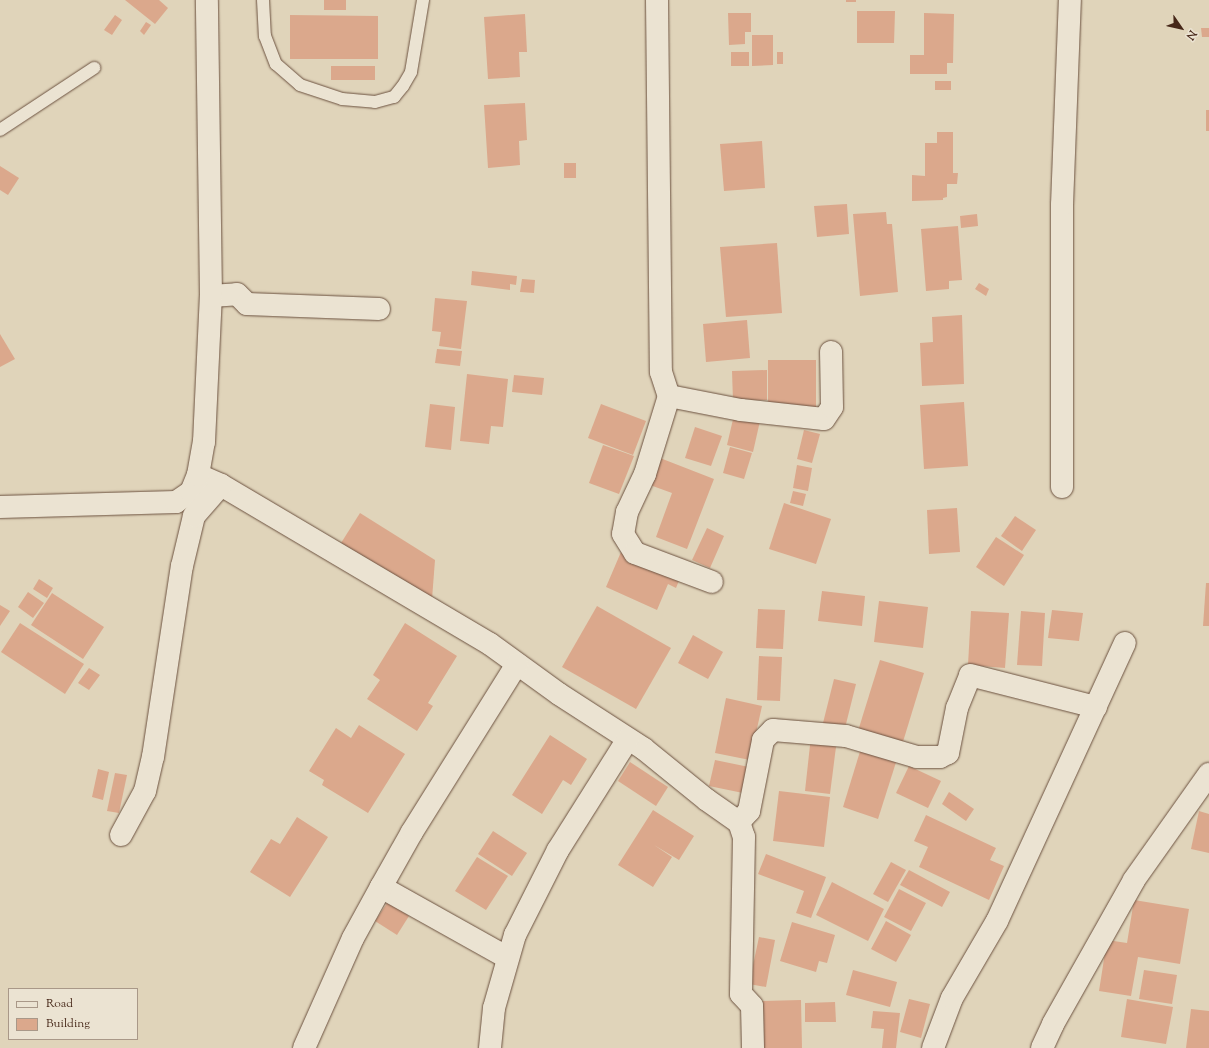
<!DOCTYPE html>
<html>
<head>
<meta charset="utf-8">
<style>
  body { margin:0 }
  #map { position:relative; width:1209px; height:1048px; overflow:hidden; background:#e0d4ba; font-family:"Sorts Mill Goudy",serif }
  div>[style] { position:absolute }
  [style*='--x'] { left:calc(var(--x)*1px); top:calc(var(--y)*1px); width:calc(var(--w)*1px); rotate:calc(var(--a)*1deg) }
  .building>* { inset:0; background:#dba88c }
  .roads { filter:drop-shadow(0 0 1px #6c5240) drop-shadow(0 0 1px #6c5240) }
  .service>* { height:12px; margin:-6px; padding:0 6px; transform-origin:6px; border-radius:6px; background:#ebe3d2 }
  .minor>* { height:22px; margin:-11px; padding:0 11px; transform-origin:11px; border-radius:11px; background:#ebe3d2 }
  span { translate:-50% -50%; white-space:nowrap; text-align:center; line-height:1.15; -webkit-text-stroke:3px #ebe3d2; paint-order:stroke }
  .legend { position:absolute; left:8px; top:988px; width:130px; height:52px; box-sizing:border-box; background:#ebe3d2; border:1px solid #a99888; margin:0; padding:5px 7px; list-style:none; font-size:12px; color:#462718 }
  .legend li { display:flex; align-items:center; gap:8px; height:20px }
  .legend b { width:20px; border:1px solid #a99888 }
  .north { position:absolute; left:1161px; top:8px; width:40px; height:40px; -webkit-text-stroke:3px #ebe3d2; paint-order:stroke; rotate:124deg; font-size:11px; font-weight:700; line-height:16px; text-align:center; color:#462718 }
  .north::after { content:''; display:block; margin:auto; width:14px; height:18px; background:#462718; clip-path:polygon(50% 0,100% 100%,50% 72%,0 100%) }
</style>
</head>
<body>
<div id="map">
  <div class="building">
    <i style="clip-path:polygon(125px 0,159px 0,168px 8px,155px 24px)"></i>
    <i style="clip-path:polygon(324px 0,346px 0,346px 10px,324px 10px)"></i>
    <i style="clip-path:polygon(846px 0,856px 0,856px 2px,846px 2px)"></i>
    <i style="clip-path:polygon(857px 11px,895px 11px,894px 43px,857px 43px)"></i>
    <i style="clip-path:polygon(728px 13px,751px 13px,751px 32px,745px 32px,745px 44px,729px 45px)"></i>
    <i style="clip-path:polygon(924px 13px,954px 14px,953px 63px,947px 63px,947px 74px,910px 74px,910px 55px,924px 55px)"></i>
    <i style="clip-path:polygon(525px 14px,527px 52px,519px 52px,520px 77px,488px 79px,484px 17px)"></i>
    <i style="clip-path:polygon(115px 15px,122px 20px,112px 35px,104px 30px)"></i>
    <i style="clip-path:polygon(290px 15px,378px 16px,378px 59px,290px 59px)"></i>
    <i style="clip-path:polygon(146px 22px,151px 25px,144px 35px,140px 31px)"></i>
    <i style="clip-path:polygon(1201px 28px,1209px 28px,1209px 37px,1202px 37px)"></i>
    <i style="clip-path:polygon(752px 35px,773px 35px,773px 65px,752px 66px)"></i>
    <i style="clip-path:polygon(731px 52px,749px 52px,749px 66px,731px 66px)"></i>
    <i style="clip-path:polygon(777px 52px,783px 52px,783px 64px,777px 64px)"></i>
    <i style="clip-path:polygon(331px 66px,375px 66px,375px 80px,331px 80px)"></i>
    <i style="clip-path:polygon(935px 81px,951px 81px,951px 90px,935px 90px)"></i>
    <i style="clip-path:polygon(525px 103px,527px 140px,519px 141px,520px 165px,488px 168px,484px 105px)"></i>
    <i style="clip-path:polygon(1206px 110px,1209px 110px,1209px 131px,1206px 131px)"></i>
    <i style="clip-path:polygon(937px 132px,953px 132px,953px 173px,958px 173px,957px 184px,947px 184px,947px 197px,943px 198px,943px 200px,912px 201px,912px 175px,925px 176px,925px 143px,937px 143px)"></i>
    <i style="clip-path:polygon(762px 141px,765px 188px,724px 191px,720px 144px)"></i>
    <i style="clip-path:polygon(564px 163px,576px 163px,576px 178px,564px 178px)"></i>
    <i style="clip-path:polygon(0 166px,19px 178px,8px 195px,0 190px)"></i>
    <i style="clip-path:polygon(847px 204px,849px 234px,817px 237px,814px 206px)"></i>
    <i style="clip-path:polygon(886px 212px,887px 224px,892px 224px,898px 292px,860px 296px,853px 214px)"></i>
    <i style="clip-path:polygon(977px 214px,978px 226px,961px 228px,960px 216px)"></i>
    <i style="clip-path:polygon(958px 226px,962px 280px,949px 281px,949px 289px,926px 291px,921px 229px)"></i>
    <i style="clip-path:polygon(777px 243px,782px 313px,726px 317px,720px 247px)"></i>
    <i style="clip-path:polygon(472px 271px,517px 276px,516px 285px,510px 284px,510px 290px,471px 285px)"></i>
    <i style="clip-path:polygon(522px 279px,535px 280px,534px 293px,520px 292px)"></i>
    <i style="clip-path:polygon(979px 283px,989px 289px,986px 296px,975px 289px)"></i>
    <i style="clip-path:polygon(435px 298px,467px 301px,461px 349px,439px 346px,441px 332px,432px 331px)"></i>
    <i style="clip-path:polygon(962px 315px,964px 384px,922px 386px,920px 343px,933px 342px,932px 317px)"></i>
    <i style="clip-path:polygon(747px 320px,750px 358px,706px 362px,703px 324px)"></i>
    <i style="clip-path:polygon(0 334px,15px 359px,0 367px)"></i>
    <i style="clip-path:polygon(437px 349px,462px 351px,460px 366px,435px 363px)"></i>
    <i style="clip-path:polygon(768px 360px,816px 360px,816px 408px,768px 408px)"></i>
    <i style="clip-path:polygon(767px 370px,767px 400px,733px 401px,732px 371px)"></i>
    <i style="clip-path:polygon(467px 374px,508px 379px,503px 427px,491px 426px,489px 444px,460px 441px)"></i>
    <i style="clip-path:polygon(514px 375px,544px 378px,542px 395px,512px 392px)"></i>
    <i style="clip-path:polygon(964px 402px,968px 466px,924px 469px,920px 405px)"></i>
    <i style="clip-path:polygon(430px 404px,455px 407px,451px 450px,425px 447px)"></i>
    <i style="clip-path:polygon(601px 404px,646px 421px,633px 455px,588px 438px)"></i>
    <i style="clip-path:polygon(734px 415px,760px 421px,753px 452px,727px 445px)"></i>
    <i style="clip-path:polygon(695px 427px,722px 436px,711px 466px,685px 458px)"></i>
    <i style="clip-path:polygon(804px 430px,820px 434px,812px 463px,797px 459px)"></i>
    <i style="clip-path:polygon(603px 445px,634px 456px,619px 494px,589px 483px)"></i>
    <i style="clip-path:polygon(730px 447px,752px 453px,744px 479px,723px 473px)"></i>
    <i style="clip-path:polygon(660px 458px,714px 479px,687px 549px,656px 537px,672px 493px,650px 485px)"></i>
    <i style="clip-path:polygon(797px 465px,812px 468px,808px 491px,793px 488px)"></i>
    <i style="clip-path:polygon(793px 491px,806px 494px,803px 506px,790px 503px)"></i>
    <i style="clip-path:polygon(784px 503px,831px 519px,816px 564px,769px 549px)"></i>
    <i style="clip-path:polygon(957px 508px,960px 552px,929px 554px,927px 510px)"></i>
    <i style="clip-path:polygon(360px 513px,435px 560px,432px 599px,341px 543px)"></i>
    <i style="clip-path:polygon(1015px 516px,1036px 530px,1022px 551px,1001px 536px)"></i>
    <i style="clip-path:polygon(707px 528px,724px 536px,710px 568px,692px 560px)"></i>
    <i style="clip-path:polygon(996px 537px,1024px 555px,1004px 586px,976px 567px)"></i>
    <i style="clip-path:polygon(621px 552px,680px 578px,676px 588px,668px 584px,657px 610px,606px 587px)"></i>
    <i style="clip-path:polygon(39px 579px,53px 588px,47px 598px,33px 589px)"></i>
    <i style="clip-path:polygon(1206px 583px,1209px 583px,1209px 626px,1203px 626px)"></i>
    <i style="clip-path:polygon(822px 591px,865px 596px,862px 626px,818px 621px)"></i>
    <i style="clip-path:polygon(28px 592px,44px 603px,33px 618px,18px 607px)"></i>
    <i style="clip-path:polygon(52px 593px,104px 627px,83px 659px,31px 625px)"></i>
    <i style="clip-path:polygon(879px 601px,928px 607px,923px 648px,874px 642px)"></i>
    <i style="clip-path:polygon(0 605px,10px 611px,0 626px)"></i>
    <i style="clip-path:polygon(597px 606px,671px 648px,636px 709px,562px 667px)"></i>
    <i style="clip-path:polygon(758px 609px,785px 610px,783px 649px,756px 648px)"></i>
    <i style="clip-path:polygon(1052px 610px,1083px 613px,1079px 641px,1048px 638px)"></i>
    <i style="clip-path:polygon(971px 611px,1009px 613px,1005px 668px,968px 665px)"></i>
    <i style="clip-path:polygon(1021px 611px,1045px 613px,1042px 666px,1017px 665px)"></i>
    <i style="clip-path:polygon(20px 623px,84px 664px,65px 694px,1px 652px)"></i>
    <i style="clip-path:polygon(405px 623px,457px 656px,428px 703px,433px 706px,417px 731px,367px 699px,380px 680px,373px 675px)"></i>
    <i style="clip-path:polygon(693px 635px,723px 652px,708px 679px,678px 663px)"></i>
    <i style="clip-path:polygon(759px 656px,782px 657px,780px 701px,757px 700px)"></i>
    <i style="clip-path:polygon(880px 660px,924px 673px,902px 745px,858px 731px)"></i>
    <i style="clip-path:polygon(89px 668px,100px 675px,89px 690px,78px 683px)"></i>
    <i style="clip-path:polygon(834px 679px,856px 684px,844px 732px,822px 727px)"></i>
    <i style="clip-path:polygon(726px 698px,762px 706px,750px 760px,715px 753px)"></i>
    <i style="clip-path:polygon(359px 725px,405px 754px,368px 813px,322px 785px,324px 780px,309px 771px,336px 728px,351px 738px)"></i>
    <i style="clip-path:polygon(550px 735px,587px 759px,571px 785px,563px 780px,542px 814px,512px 795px)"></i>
    <i style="clip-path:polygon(811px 736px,837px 739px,830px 794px,805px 791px)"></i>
    <i style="clip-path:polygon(862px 745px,898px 756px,878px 819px,843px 807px)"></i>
    <i style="clip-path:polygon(715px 760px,749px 767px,743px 793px,709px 786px)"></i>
    <i style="clip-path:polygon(630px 762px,668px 787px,656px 806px,618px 781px)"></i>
    <i style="clip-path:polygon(909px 766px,941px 781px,928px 808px,896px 793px)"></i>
    <i style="clip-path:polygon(98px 769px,109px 772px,103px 800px,92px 797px)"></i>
    <i style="clip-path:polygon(115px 773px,127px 775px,119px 813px,107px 811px)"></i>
    <i style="clip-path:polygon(779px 791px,830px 797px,824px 847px,773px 841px)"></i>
    <i style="clip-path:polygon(949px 792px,974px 809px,966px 821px,942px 804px)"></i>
    <i style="clip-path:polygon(653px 810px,694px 836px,679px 860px,654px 845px,672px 857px,653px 887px,618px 865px)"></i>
    <i style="clip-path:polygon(1199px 811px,1209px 814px,1209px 853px,1191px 849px)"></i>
    <i style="clip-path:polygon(926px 815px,996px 848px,990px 860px,1004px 866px,989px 900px,919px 867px,928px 847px,914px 841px)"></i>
    <i style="clip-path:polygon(297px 817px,328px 837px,290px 897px,250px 872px,271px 839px,280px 844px)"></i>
    <i style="clip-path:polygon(493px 831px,527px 853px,512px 876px,478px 854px)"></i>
    <i style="clip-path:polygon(766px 854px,826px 877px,811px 918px,796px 913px,804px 891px,758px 874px)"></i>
    <i style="clip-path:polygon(477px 857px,508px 876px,486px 910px,455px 891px)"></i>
    <i style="clip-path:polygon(891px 862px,906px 870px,888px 902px,873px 894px)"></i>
    <i style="clip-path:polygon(909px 870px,950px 892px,942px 907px,900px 885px)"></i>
    <i style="clip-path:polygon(832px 882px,884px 909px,868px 941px,816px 915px)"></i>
    <i style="clip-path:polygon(899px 889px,926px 903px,911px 931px,884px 917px)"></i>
    <i style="clip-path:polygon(1134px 900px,1189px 909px,1180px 964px,1138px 957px,1131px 996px,1099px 991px,1107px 940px,1127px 943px)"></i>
    <i style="clip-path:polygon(388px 902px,409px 916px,397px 935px,375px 921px)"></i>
    <i style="clip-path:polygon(886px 921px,911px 935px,896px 962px,871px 949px)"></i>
    <i style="clip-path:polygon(792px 922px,835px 935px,827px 963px,819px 961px,816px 972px,780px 961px)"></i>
    <i style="clip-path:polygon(759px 937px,775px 940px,766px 987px,749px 984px)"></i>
    <i style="clip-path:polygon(853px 970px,897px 982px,890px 1007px,846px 995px)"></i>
    <i style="clip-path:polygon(1144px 970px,1177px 975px,1172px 1004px,1139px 999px)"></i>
    <i style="clip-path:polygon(909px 999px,930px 1004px,921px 1038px,900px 1032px)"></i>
    <i style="clip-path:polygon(1127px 999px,1173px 1007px,1166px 1044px,1121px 1037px)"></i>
    <i style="clip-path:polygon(801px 1000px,802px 1048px,764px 1048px,763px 1001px)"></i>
    <i style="clip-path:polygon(835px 1002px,836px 1022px,805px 1022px,805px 1003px)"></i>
    <i style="clip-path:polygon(1191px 1009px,1209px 1011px,1209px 1048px,1186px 1048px)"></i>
    <i style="clip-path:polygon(873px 1011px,900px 1013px,896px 1048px,882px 1048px,884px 1029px,871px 1028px)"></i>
  </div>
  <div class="roads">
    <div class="service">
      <i style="--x:263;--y:0;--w:36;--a:87"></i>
      <i style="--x:265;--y:36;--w:30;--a:69"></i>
      <i style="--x:276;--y:64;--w:32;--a:41"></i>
      <i style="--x:300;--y:85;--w:44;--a:18.4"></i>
      <i style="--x:342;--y:99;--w:33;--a:5"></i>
      <i style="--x:375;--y:102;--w:20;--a:-15"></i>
      <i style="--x:394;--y:97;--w:14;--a:-51"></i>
      <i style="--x:403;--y:86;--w:16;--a:-60"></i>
      <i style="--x:411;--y:72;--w:73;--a:-80.5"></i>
      <i style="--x:0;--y:130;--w:113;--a:-33.4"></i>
    </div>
    <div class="minor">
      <i style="--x:657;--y:0;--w:372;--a:89.4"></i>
      <i style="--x:661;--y:372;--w:25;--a:72"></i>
      <i style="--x:669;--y:396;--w:82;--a:107.1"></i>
      <i style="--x:645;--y:474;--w:42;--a:115.3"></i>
      <i style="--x:627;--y:512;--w:22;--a:100"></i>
      <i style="--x:623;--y:534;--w:22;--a:58"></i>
      <i style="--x:635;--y:553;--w:82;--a:20.6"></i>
      <i style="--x:211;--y:296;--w:26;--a:-4"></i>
      <i style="--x:237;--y:294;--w:14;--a:45"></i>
      <i style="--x:247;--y:304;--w:132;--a:2.2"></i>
      <i style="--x:669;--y:396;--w:73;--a:11"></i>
      <i style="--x:741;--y:410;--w:83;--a:6.2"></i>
      <i style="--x:824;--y:419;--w:14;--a:-56"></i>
      <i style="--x:832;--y:407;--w:55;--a:-91"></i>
      <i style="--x:198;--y:475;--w:25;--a:23"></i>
      <i style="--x:221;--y:485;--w:312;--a:30.6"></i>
      <i style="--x:490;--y:644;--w:85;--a:35.9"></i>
      <i style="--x:559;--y:694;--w:101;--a:32.9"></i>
      <i style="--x:644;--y:749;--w:81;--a:39"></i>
      <i style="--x:707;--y:800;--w:39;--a:35"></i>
      <i style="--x:739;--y:822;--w:16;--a:72"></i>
      <i style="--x:744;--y:837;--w:157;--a:91.1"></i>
      <i style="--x:741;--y:994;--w:16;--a:47"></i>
      <i style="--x:752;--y:1006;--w:42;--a:88.6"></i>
      <i style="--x:1062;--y:487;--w:282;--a:-90"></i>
      <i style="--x:1062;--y:205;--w:205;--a:-87.8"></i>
      <i style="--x:0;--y:507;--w:176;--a:-1.6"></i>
      <i style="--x:176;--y:502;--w:18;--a:-34"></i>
      <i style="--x:191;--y:492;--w:18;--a:-68"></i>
      <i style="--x:198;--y:475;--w:34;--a:-80"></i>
      <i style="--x:204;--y:442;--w:146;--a:-87.3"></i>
      <i style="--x:211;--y:296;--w:296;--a:-90.8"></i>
      <i style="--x:739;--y:822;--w:15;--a:-48"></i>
      <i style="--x:749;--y:811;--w:72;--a:-78.8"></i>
      <i style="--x:763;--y:740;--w:14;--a:-45"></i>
      <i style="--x:773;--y:730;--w:73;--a:4.7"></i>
      <i style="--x:846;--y:736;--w:74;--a:16.5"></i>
      <i style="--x:917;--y:757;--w:23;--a:0"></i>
      <i style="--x:940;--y:757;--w:9;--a:-27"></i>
      <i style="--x:948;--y:753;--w:46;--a:-78.7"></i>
      <i style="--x:957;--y:708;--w:35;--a:-68"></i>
      <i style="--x:970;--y:675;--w:130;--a:14.3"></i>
      <i style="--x:121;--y:835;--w:50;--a:-61.4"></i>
      <i style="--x:145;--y:791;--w:35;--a:-77"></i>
      <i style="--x:153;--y:757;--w:193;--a:-81.4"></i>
      <i style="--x:182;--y:566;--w:51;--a:-76.5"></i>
      <i style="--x:194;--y:516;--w:41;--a:-48.9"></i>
      <i style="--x:381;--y:887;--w:145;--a:29.2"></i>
      <i style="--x:304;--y:1048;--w:120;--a:-66"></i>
      <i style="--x:353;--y:938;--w:58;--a:-61.2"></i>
      <i style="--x:381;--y:887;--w:63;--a:-60.6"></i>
      <i style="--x:412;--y:832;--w:198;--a:-58"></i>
      <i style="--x:490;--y:1048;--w:40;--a:-84.3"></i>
      <i style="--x:494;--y:1008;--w:76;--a:-74"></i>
      <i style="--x:515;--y:935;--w:95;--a:-63.2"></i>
      <i style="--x:558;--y:850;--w:131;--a:-57.8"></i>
      <i style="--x:933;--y:1048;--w:53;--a:-69.2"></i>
      <i style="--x:952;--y:998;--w:89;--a:-59.7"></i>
      <i style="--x:997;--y:921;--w:306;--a:-65.3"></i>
      <i style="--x:1042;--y:1048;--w:26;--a:-65"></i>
      <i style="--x:1053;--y:1024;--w:165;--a:-60.6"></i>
      <i style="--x:1134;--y:880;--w:130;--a:-54.7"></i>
    </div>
  </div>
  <ul class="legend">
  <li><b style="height:5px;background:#ebe3d2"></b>Road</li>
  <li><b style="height:11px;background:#dba88c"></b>Building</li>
  </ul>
  <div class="north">N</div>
</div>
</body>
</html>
